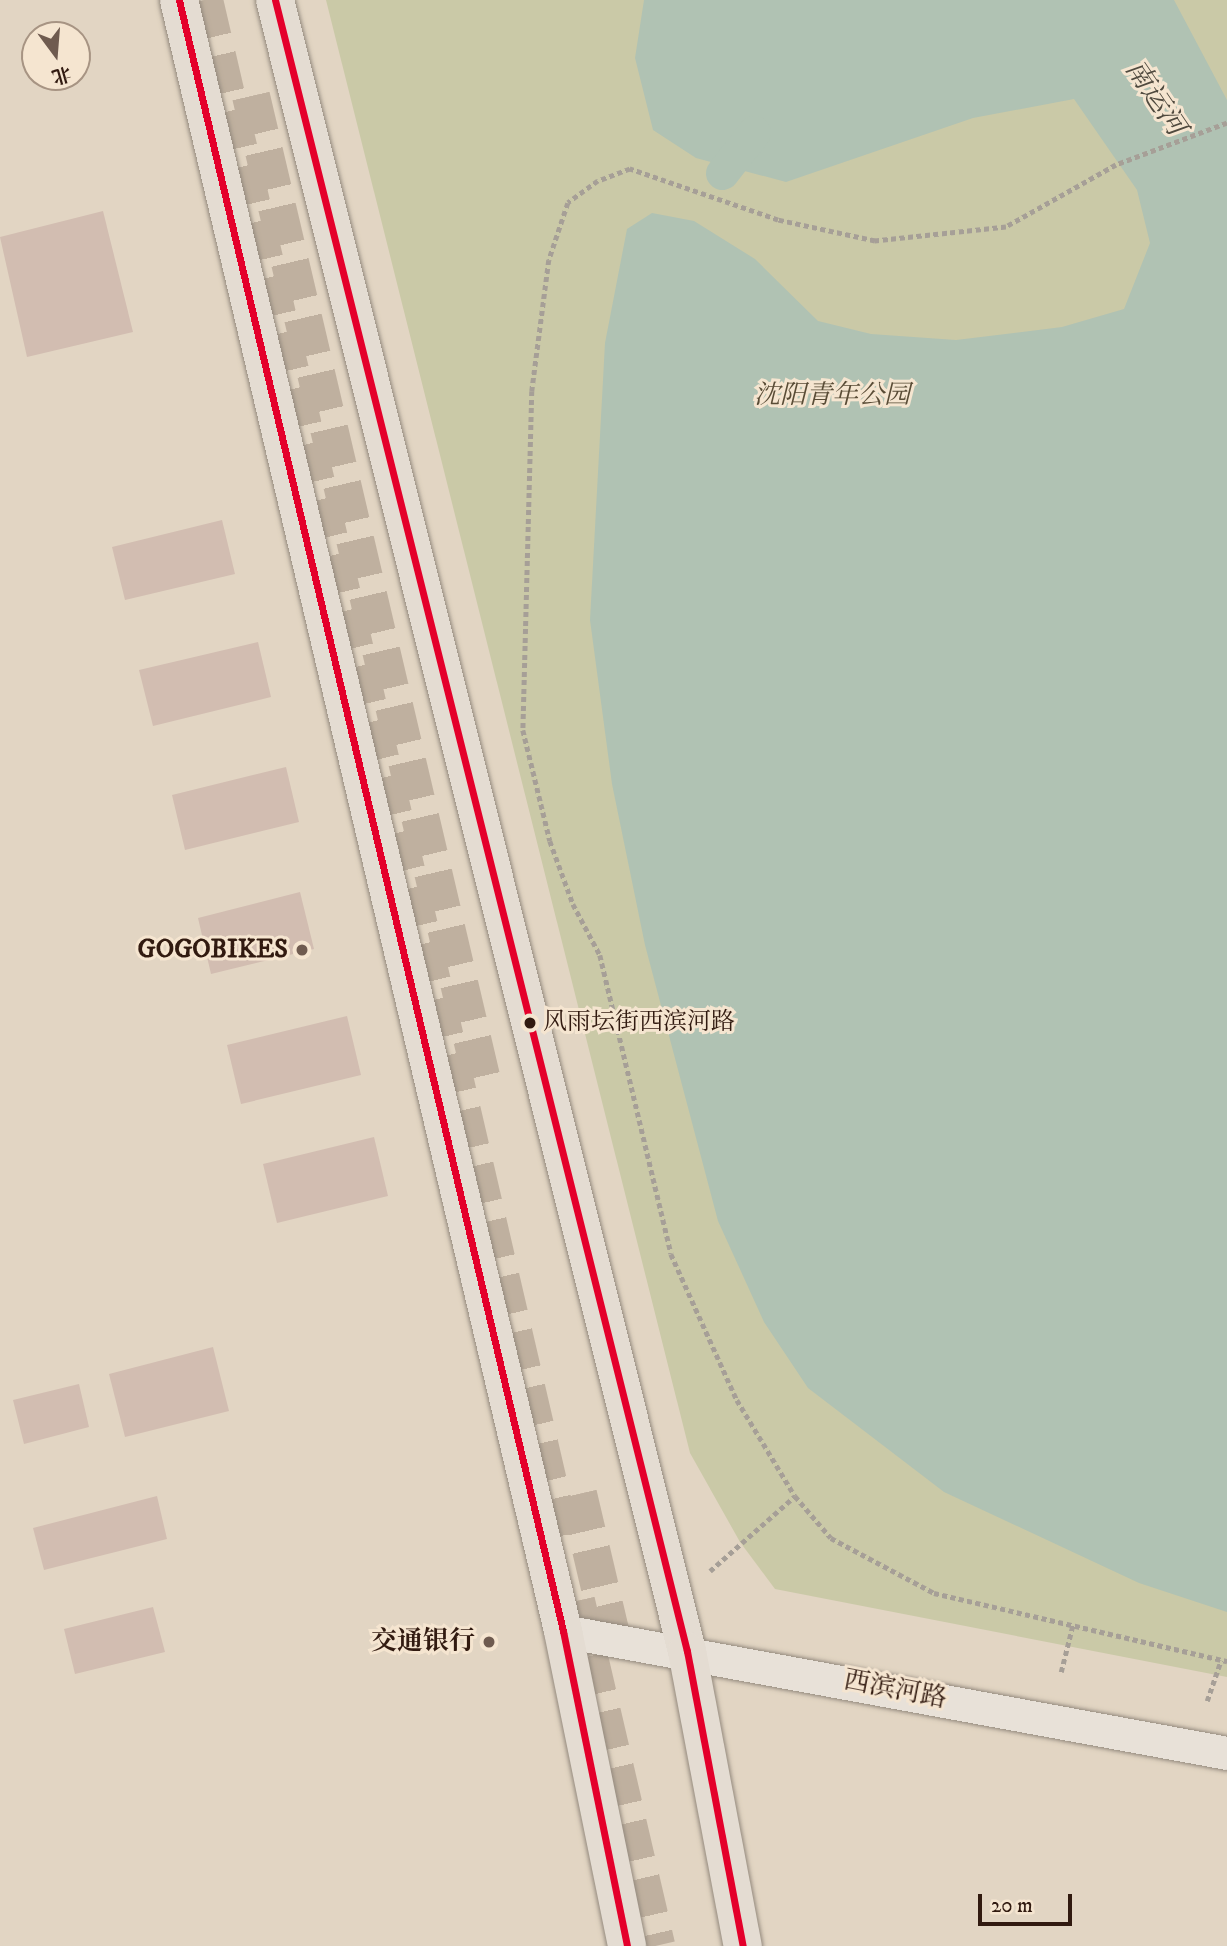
<!DOCTYPE html>
<html>
<head>
<meta charset="utf-8">
<style>
  body { margin:0 }
  #map { position:relative; width:1227px; height:1946px; overflow:hidden; background:#e2d5c3; font-family:"IM FELL DW Pica","Noto Serif SC",serif }
  div>[style] { position:absolute }
  [style*='--x'] { left:calc(var(--x)*1px); top:calc(var(--y)*1px); width:calc(var(--w)*1px); rotate:calc(var(--a)*1deg) }
  .green>* { inset:0; background:#cac9a7 }
  .water>* { inset:0; background:#b0c2b3 }
  .canal>* { height:33px; margin:-16.5px; padding:0 16.5px; transform-origin:16.5px; border-radius:16.5px; background:#b0c2b3 }
  .building>* { inset:0; background:#d2bdb1 }
  .trunk-tunnel>* { height:38px; margin-top:-19px; transform-origin:0; background:repeating-linear-gradient(90deg,#bfb09f 0 38px,transparent 0 57px) }
  .path>* { height:4.5px; margin-top:-2.25px; transform-origin:0; background:repeating-linear-gradient(90deg,#a69f97 0 5px,transparent 0 8.5px) }
  .roads { filter:drop-shadow(0 0 2px #948a7e) drop-shadow(0 0 2px #948a7e) }
  .tertiary>* { height:33px; margin:-16.5px; padding:0 16.5px; transform-origin:16.5px; border-radius:16.5px; background:#e8e1d8 }
  .primary>* { height:38px; margin:-19px; padding:0 19px; transform-origin:19px; border-radius:19px; background:#e4dcd2 }
  .bus-1>* { height:7px; margin:-3.5px; padding:0 3.5px; transform-origin:3.5px; border-radius:3.5px; background:#e4002b }
  .dots>* { width:19px; height:19px; translate:-50% -50%; box-sizing:border-box; border:4px solid #f5e5d0; border-radius:50% }
  span { translate:-50% -50%; white-space:nowrap; text-align:center; line-height:1.15; -webkit-text-stroke:6px #f5e5d0; paint-order:stroke }
  .bus-label { font-size:24px; color:#311a10 }
  .left { translate:0 -50%; text-align:left }
  .park-label { font-size:26px; color:#594c36; font-style:italic }
  .poi-label { font-size:26px; color:#311a10; font-weight:700 }
  .right { translate:-100% -50%; text-align:right }
  .street-label { font-size:26px; color:#311a10 }
  .water-label { font-size:28px; color:#504a3f; font-style:italic }
  .north { position:absolute; left:21px; top:21px; width:70px; height:70px; box-sizing:border-box; background:#f5e5d0; border:2px solid #a79483; border-radius:50%; rotate:164deg; font-size:19px; font-weight:700; line-height:28px; text-align:center; color:#311a10 }
  .north::after { content:''; display:block; margin:auto; width:24px; height:32px; background:#6f5b4f; clip-path:polygon(50% 0,100% 100%,50% 72%,0 100%) }
  .scale { position:absolute; left:978px; top:1894px; width:94px; height:32px; box-sizing:border-box; border:4px solid #311a10; border-top:0; padding-left:9px; font-size:21px; line-height:24px; white-space:nowrap; color:#311a10; -webkit-text-stroke:5px #f5e5d0; paint-order:stroke }
</style>
</head>
<body>
<div id="map">
  <div class="green">
    <i style="clip-path:polygon(326px 0,1227px 0,1227px 1677px,775px 1589px,740px 1542px,690px 1453px)"></i>
  </div>
  <div class="water">
    <i style="clip-path:polygon(644px 0,1174px 0,1227px 100px,1227px 1612px,1139px 1583px,944px 1492px,808px 1388px,764px 1322px,718px 1221px,645px 945px,612px 784px,590px 620px,605px 343px,627px 229px,652px 213px,694px 221px,755px 259px,818px 321px,871px 334px,956px 340px,1062px 327px,1124px 309px,1150px 243px,1137px 190px,1074px 99px,973px 118px,786px 182px,696px 158px,653px 130px,635px 58px)"></i>
  </div>
  <div class="canal">
    <i style="--x:722;--y:173;--w:52;--a:-52"></i>
  </div>
  <div class="building">
    <i style="clip-path:polygon(103px 211px,133px 332px,27px 357px,0 237px)"></i>
    <i style="clip-path:polygon(222px 520px,235px 574px,125px 600px,112px 547px)"></i>
    <i style="clip-path:polygon(258px 642px,271px 697px,153px 726px,139px 670px)"></i>
    <i style="clip-path:polygon(286px 767px,299px 822px,185px 850px,172px 795px)"></i>
    <i style="clip-path:polygon(300px 892px,314px 949px,211px 974px,198px 918px)"></i>
    <i style="clip-path:polygon(347px 1016px,361px 1075px,241px 1104px,227px 1045px)"></i>
    <i style="clip-path:polygon(374px 1137px,388px 1196px,277px 1223px,263px 1164px)"></i>
    <i style="clip-path:polygon(213px 1347px,229px 1411px,125px 1437px,109px 1374px)"></i>
    <i style="clip-path:polygon(79px 1384px,89px 1427px,24px 1444px,13px 1400px)"></i>
    <i style="clip-path:polygon(157px 1496px,167px 1539px,44px 1570px,33px 1528px)"></i>
    <i style="clip-path:polygon(153px 1607px,165px 1652px,75px 1674px,64px 1629px)"></i>
  </div>
  <div class="trunk-tunnel">
    <i style="--x:204;--y:0;--w:1587;--a:76.93"></i>
    <i style="--x:251;--y:96;--w:1025;--a:76.8"></i>
    <i style="--x:578;--y:1494;--w:153;--a:76.8"></i>
    <i style="--x:576;--y:1601;--w:354;--a:76.9"></i>
  </div>
  <div class="path">
    <i style="--x:1227;--y:123;--w:119;--a:159.3"></i>
    <i style="--x:1116;--y:165;--w:126;--a:150.6"></i>
    <i style="--x:1006;--y:227;--w:132;--a:173.9"></i>
    <i style="--x:875;--y:241;--w:99;--a:-167.8"></i>
    <i style="--x:778;--y:220;--w:157;--a:-161"></i>
    <i style="--x:630;--y:169;--w:34;--a:159"></i>
    <i style="--x:598;--y:181;--w:37;--a:144"></i>
    <i style="--x:568;--y:203;--w:60;--a:108.4"></i>
    <i style="--x:549;--y:260;--w:132;--a:97.4"></i>
    <i style="--x:532;--y:391;--w:339;--a:91.5"></i>
    <i style="--x:523;--y:730;--w:114;--a:76.3"></i>
    <i style="--x:550;--y:841;--w:67;--a:69.9"></i>
    <i style="--x:573;--y:904;--w:58;--a:62.1"></i>
    <i style="--x:600;--y:955;--w:307;--a:76.6"></i>
    <i style="--x:671;--y:1254;--w:160;--a:65.7"></i>
    <i style="--x:737;--y:1400;--w:112;--a:58.9"></i>
    <i style="--x:795;--y:1496;--w:55;--a:49.4"></i>
    <i style="--x:831;--y:1538;--w:117;--a:28.1"></i>
    <i style="--x:934;--y:1593;--w:301;--a:13.1"></i>
    <i style="--x:710;--y:1571;--w:113;--a:-41.4"></i>
    <i style="--x:1061;--y:1672;--w:49;--a:-76"></i>
    <i style="--x:1207;--y:1701;--w:43;--a:-71.1"></i>
  </div>
  <div class="roads">
    <div class="tertiary">
      <i style="--x:563;--y:1631;--w:675;--a:10.41"></i>
    </div>
    <div class="primary">
      <i style="--x:179;--y:0;--w:1676;--a:76.75"></i>
      <i style="--x:563;--y:1631;--w:321;--a:78.5"></i>
      <i style="--x:275;--y:0;--w:1702;--a:75.99"></i>
      <i style="--x:687;--y:1651;--w:300;--a:79.3"></i>
    </div>
  </div>
  <div class="bus-1">
    <i style="--x:179;--y:0;--w:1676;--a:76.75"></i>
    <i style="--x:563;--y:1631;--w:321;--a:78.5"></i>
    <i style="--x:275;--y:0;--w:1702;--a:75.99"></i>
    <i style="--x:687;--y:1651;--w:300;--a:79.3"></i>
  </div>
  <div class="dots">
    <i style="left:302px;top:950px;background:#6f5b4f"></i>
    <i style="left:530px;top:1023px;background:#311a10"></i>
    <i style="left:489px;top:1642px;background:#6f5b4f"></i>
  </div>
  <div class="bus-label">
    <span class="left" style="left:543px;top:1023px">风雨坛街西滨河路</span>
  </div>
  <div class="park-label">
    <span style="left:832px;top:396px">沈阳青年公园</span>
  </div>
  <div class="poi-label">
    <span class="right" style="left:288px;top:950px">GOGOBIKES</span>
    <span class="right" style="left:475px;top:1642px">交通银行</span>
  </div>
  <div class="street-label">
    <span style="left:895px;top:1690px;rotate:11deg">西滨河路</span>
  </div>
  <div class="water-label">
    <span style="left:1155px;top:98px;rotate:56deg">南运河</span>
  </div>
  <div class="north">北</div>
  <div class="scale">20 m</div>
</div>
</body>
</html>
